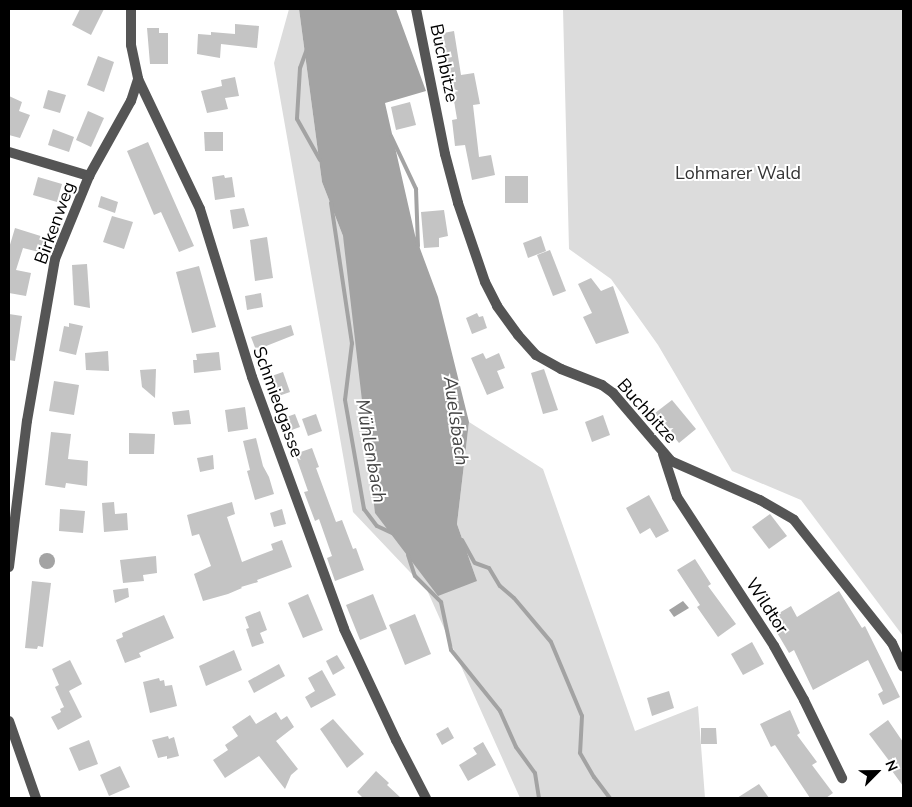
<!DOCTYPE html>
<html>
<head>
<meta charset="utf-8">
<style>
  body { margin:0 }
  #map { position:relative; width:912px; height:807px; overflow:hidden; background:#fff; font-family:"Nunito Sans",sans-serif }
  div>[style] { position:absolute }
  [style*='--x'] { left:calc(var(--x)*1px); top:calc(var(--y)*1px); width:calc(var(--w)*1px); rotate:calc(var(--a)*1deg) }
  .green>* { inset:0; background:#dcdcdc }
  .water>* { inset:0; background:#a3a3a3 }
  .round { border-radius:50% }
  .stream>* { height:4px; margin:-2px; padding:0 2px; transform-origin:2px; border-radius:2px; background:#a3a3a3 }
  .building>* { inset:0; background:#c4c4c4 }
  .street>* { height:10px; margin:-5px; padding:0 5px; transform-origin:5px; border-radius:5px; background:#555 }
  span { translate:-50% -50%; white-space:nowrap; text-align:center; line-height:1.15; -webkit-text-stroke:4px #fff; paint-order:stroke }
  .street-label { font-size:18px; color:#000 }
  .park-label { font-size:18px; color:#333 }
  .water-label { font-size:19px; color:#444; font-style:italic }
  .frame { position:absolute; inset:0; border:10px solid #000; pointer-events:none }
  .north { position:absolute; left:852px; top:747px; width:50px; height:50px; -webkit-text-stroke:4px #fff; paint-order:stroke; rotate:67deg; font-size:14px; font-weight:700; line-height:20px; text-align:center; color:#000 }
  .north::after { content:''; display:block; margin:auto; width:18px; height:22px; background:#000; clip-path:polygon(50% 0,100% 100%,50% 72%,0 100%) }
</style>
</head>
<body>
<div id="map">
  <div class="green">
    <i style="clip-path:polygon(289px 9px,299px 9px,322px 182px,477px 581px,457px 524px,469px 422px,543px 469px,635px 731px,698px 706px,705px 798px,520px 798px,427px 590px,353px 512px,274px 63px)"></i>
    <i style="clip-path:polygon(563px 9px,903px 9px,903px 636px,801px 500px,732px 471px,658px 345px,611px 279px,569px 249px)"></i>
  </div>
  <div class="water">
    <i style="clip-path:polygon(299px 9px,396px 9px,426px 91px,385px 103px,415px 235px,438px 297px,469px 422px,457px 524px,477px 581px,438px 596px,375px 513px,343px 236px,322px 182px)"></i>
    <i class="round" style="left:39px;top:553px;width:16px;height:16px"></i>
    <i style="clip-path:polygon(683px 601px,689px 608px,674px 617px,669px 610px)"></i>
  </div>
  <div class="stream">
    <i style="--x:307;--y:49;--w:20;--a:110"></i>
    <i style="--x:300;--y:68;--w:51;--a:93.4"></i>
    <i style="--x:297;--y:119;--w:47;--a:60.7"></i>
    <i style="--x:391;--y:136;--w:59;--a:64.7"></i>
    <i style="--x:416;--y:189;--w:57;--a:88"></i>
    <i style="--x:331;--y:203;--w:142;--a:81.5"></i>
    <i style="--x:352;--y:343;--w:57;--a:97"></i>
    <i style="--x:345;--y:400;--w:111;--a:80.1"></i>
    <i style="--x:364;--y:509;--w:21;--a:53"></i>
    <i style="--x:377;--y:526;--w:17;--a:25"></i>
    <i style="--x:462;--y:540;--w:26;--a:61"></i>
    <i style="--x:475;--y:563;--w:15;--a:20"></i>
    <i style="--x:489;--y:568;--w:21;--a:59"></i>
    <i style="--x:500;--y:586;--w:18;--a:41"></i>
    <i style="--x:514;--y:598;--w:57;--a:49.9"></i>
    <i style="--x:551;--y:642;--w:80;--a:67.3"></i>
    <i style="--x:582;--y:716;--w:37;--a:93"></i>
    <i style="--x:580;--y:753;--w:28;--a:60"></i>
    <i style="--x:594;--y:777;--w:26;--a:53"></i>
    <i style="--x:408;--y:555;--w:22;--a:72"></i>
    <i style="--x:415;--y:576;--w:37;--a:45"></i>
    <i style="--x:441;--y:602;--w:49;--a:78.2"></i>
    <i style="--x:451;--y:650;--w:78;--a:51.2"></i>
    <i style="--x:500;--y:711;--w:39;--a:66"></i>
    <i style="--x:516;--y:747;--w:32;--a:54"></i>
    <i style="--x:535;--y:773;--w:25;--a:81"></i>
  </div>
  <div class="building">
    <i style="clip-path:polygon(80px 9px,104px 9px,91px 35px,72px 25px)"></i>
    <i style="clip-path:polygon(235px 24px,259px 26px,257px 48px,221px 44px,220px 58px,197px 54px,198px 34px,211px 35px,211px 32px,235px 34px)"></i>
    <i style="clip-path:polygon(147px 28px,159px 28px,159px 33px,168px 33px,168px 64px,150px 64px)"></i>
    <i style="clip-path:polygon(454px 31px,461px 75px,474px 73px,480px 104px,473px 105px,479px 157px,491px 155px,495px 175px,472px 180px,465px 145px,455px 146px,452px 120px,457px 119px,447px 59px,443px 60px,438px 34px)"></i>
    <i style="clip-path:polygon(98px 56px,114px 62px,104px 92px,87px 85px)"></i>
    <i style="clip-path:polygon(235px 77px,239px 96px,225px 98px,228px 109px,207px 113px,201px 91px,222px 86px,221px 80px)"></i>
    <i style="clip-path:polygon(48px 90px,66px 95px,60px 113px,43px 108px)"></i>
    <i style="clip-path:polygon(9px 96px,22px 102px,19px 111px,30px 115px,20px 138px,9px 135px)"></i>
    <i style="clip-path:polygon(410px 102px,416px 125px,396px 130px,391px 107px)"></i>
    <i style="clip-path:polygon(88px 111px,104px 118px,91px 147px,76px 140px)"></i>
    <i style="clip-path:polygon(53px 129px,74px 137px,69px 152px,48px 145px)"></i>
    <i style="clip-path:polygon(204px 132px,223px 132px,223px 151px,205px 151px)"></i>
    <i style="clip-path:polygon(148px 142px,194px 246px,179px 252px,161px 212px,154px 215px,127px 151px)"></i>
    <i style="clip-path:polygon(224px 175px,225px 178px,232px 177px,235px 197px,215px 200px,212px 177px)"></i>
    <i style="clip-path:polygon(505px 176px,528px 176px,528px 203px,505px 203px)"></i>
    <i style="clip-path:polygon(38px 177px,62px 184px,57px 202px,33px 195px)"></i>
    <i style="clip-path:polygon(101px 196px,118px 202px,115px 213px,98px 207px)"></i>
    <i style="clip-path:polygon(244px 208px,249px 226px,233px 229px,230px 210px)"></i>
    <i style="clip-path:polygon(444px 210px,448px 236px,439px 238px,439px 247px,424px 248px,421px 212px)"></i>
    <i style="clip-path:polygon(112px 216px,133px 222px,124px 249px,103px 242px)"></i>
    <i style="clip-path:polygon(15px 228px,47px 238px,43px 253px,23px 248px,16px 270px,31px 273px,26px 296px,9px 293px,9px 248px)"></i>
    <i style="clip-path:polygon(541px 236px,546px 251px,528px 258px,523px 243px)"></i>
    <i style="clip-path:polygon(267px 237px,273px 278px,255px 281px,250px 240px)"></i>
    <i style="clip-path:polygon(550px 250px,566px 291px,553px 296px,537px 255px)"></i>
    <i style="clip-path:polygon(87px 264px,90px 308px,74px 305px,72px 265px)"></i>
    <i style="clip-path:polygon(199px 266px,216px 327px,192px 333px,176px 272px)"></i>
    <i style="clip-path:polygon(591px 278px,601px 291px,613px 286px,629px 333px,596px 344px,583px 317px,592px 313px,578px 284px)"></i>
    <i style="clip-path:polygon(261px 293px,263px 307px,247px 310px,245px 296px)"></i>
    <i style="clip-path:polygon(477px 313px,479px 317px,483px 316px,487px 328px,472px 334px,466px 318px)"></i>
    <i style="clip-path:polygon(9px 314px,22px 316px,15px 361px,9px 360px)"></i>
    <i style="clip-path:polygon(69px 323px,83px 326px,76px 355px,59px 351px,64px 326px,69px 327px)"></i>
    <i style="clip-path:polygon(291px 325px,294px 335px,256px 350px,251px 337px)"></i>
    <i style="clip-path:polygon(108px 351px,109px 371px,86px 370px,85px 353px)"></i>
    <i style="clip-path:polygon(219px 352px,221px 370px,194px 373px,193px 360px,197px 360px,196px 354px)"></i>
    <i style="clip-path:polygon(483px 353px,486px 359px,499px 353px,505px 368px,497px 371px,504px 388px,487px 395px,471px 358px)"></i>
    <i style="clip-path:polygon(156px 369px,155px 398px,142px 387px,140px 370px)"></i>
    <i style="clip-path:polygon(544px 369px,558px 410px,543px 414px,531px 373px)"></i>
    <i style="clip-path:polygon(283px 372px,290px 392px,273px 398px,266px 378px)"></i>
    <i style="clip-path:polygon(54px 381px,79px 385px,74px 415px,49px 411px)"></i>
    <i style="clip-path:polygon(672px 400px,696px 429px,679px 443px,655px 413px)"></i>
    <i style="clip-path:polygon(245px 407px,248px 429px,228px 432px,225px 410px)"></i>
    <i style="clip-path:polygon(189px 410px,191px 424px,174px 425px,172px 412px)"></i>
    <i style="clip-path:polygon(295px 414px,300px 427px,286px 432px,281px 419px)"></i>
    <i style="clip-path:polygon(316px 414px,322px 431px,308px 436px,302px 419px)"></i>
    <i style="clip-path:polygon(603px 415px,610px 435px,592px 442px,585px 422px)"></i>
    <i style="clip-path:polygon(51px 432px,71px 434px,68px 459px,88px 461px,87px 486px,66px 483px,65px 488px,45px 485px)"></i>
    <i style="clip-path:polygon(129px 433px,155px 434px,154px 454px,129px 454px)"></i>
    <i style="clip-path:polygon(256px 438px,263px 466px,269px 477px,274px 494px,255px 500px,247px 471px,250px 470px,243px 441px)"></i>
    <i style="clip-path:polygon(312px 448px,319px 467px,316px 468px,336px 522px,342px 520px,353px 549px,356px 548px,364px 570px,335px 581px,327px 558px,332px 556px,319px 519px,315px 521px,304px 492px,308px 491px,295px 454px)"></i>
    <i style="clip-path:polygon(213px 455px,214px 469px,200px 472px,197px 458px)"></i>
    <i style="clip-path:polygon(649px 495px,669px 531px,656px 538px,650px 528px,640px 534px,626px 508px)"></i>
    <i style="clip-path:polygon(114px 502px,115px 514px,127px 513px,128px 530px,104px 532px,102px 503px)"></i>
    <i style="clip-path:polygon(232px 502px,235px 514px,227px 517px,242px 562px,273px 550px,271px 544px,282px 540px,292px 567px,257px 580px,258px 582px,241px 587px,242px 588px,228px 594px,203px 601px,194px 574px,211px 566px,199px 534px,192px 536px,187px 515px)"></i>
    <i style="clip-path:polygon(60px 509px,85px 511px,83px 533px,59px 531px)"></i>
    <i style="clip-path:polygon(282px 509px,286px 524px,274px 527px,270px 513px)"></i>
    <i style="clip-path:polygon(770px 514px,787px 536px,769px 549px,752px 527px)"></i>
    <i style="clip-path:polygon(156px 556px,157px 573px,143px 575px,144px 581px,123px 583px,120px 560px)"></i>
    <i style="clip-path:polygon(695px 559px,711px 584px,708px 586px,736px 624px,718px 637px,697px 607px,700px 605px,677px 570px)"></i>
    <i style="clip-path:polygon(32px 581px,51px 583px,43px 647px,38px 646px,37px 649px,25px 648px)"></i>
    <i style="clip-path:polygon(128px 588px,129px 597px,115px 603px,113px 590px)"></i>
    <i style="clip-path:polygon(839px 591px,862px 628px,865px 626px,900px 697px,883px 705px,878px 694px,883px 691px,868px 660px,813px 690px,794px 650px,789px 653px,769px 619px,791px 606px,797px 617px)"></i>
    <i style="clip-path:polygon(308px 594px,323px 630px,303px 638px,288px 603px)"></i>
    <i style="clip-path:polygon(373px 594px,387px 629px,360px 640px,346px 605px)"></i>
    <i style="clip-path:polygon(260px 611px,267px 630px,260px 633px,264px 643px,252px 647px,246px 629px,249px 628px,245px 617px)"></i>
    <i style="clip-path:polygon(415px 614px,431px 654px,405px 665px,389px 625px)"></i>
    <i style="clip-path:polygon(164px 615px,174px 638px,139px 653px,141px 657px,125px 663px,116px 640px,123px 637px,122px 633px)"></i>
    <i style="clip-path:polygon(752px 642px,764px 664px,743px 675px,731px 654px)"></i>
    <i style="clip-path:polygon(234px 650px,242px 670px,206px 686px,199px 666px)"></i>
    <i style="clip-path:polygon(337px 655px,345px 668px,333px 675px,326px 661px)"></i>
    <i style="clip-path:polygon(70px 660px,82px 684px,69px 691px,82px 717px,58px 730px,51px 717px,61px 712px,60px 709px,64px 707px,55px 687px,59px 685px,52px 669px)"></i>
    <i style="clip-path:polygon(279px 664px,285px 676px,254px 693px,248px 681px)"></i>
    <i style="clip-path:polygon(322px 670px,336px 695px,311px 708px,305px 697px,315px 691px,308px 678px)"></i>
    <i style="clip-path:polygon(159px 678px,160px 681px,164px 680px,165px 686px,172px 685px,177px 706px,150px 713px,143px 682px)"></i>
    <i style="clip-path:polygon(669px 691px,674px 708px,652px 716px,647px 698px)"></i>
    <i style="clip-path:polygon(790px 710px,800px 733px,797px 735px,817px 762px,812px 765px,833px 793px,826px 798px,810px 798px,775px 745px,771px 747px,760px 724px)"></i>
    <i style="clip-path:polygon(276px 712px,281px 720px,287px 716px,294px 727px,276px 741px,298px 769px,291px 775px,285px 789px,259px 756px,225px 778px,213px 760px,228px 750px,225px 745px,238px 736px,232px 727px,250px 715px,256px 724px)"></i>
    <i style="clip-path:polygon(333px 719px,364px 754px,347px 768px,320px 729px)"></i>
    <i style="clip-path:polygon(888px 720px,903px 742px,903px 786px,887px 764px,890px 762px,869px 734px)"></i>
    <i style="clip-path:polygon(448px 727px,454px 738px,442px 745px,436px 734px)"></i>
    <i style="clip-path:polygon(701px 728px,716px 728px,717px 744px,701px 744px)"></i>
    <i style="clip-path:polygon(168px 736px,169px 739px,174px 737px,179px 756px,167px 759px,167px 756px,158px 758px,152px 740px)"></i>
    <i style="clip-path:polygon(89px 740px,98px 764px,79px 771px,69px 748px)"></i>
    <i style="clip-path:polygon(483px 742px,496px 765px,468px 781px,459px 765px,477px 754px,473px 748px)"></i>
    <i style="clip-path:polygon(120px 766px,130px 787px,109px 796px,100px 775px)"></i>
    <i style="clip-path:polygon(376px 771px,389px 783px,387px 785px,401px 798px,363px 798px,357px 792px)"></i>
    <i style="clip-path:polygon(759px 784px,769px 798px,737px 798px)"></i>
  </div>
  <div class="street">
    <i style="--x:131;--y:9;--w:36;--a:90"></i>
    <i style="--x:131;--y:45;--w:35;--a:78"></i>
    <i style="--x:138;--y:79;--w:144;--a:64.5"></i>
    <i style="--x:200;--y:209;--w:176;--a:72.8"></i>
    <i style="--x:252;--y:377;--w:268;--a:69.9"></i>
    <i style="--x:344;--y:629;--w:123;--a:64.9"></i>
    <i style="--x:396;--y:740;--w:65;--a:62.7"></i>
    <i style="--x:416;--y:9;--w:148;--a:78.7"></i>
    <i style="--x:445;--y:154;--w:51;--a:75.1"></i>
    <i style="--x:458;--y:203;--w:83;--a:71.1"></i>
    <i style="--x:485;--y:282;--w:27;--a:63"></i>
    <i style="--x:497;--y:306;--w:36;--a:54"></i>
    <i style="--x:518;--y:335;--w:27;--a:48"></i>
    <i style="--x:536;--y:355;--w:29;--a:29"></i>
    <i style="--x:561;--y:369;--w:44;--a:21.3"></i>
    <i style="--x:602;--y:385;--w:14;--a:36"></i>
    <i style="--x:613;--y:393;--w:89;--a:49.5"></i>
    <i style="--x:671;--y:461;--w:97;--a:23.7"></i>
    <i style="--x:760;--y:500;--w:39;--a:30"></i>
    <i style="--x:794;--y:520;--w:157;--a:51.5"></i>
    <i style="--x:892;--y:643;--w:26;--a:65"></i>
    <i style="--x:9;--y:152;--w:84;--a:16.7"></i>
    <i style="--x:663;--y:454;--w:45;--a:72"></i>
    <i style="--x:677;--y:497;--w:178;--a:56.9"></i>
    <i style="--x:774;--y:646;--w:62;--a:60.9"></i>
    <i style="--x:804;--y:700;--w:87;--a:64"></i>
    <i style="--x:9;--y:567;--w:147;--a:-83"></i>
    <i style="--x:27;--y:421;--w:164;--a:-80.2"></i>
    <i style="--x:55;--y:259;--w:90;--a:-67.7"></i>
    <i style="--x:89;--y:176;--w:86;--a:-60.8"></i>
    <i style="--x:131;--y:101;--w:23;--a:-72"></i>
    <i style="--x:9;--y:721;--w:82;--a:70.7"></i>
  </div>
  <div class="street-label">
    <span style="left:444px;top:63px;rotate:78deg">Buchbitze</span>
    <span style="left:55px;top:223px;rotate:-70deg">Birkenweg</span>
    <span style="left:278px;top:402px;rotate:70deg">Schmiedgasse</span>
    <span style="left:647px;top:411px;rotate:48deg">Buchbitze</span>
    <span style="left:767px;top:606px;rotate:57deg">Wildtor</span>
  </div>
  <div class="park-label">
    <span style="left:738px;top:173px">Lohmarer Wald</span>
  </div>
  <div class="water-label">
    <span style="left:455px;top:421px;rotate:82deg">Auelsbach</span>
    <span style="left:370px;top:451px;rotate:80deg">Mühlenbach</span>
  </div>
  <div class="frame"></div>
  <div class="north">N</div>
</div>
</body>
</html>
